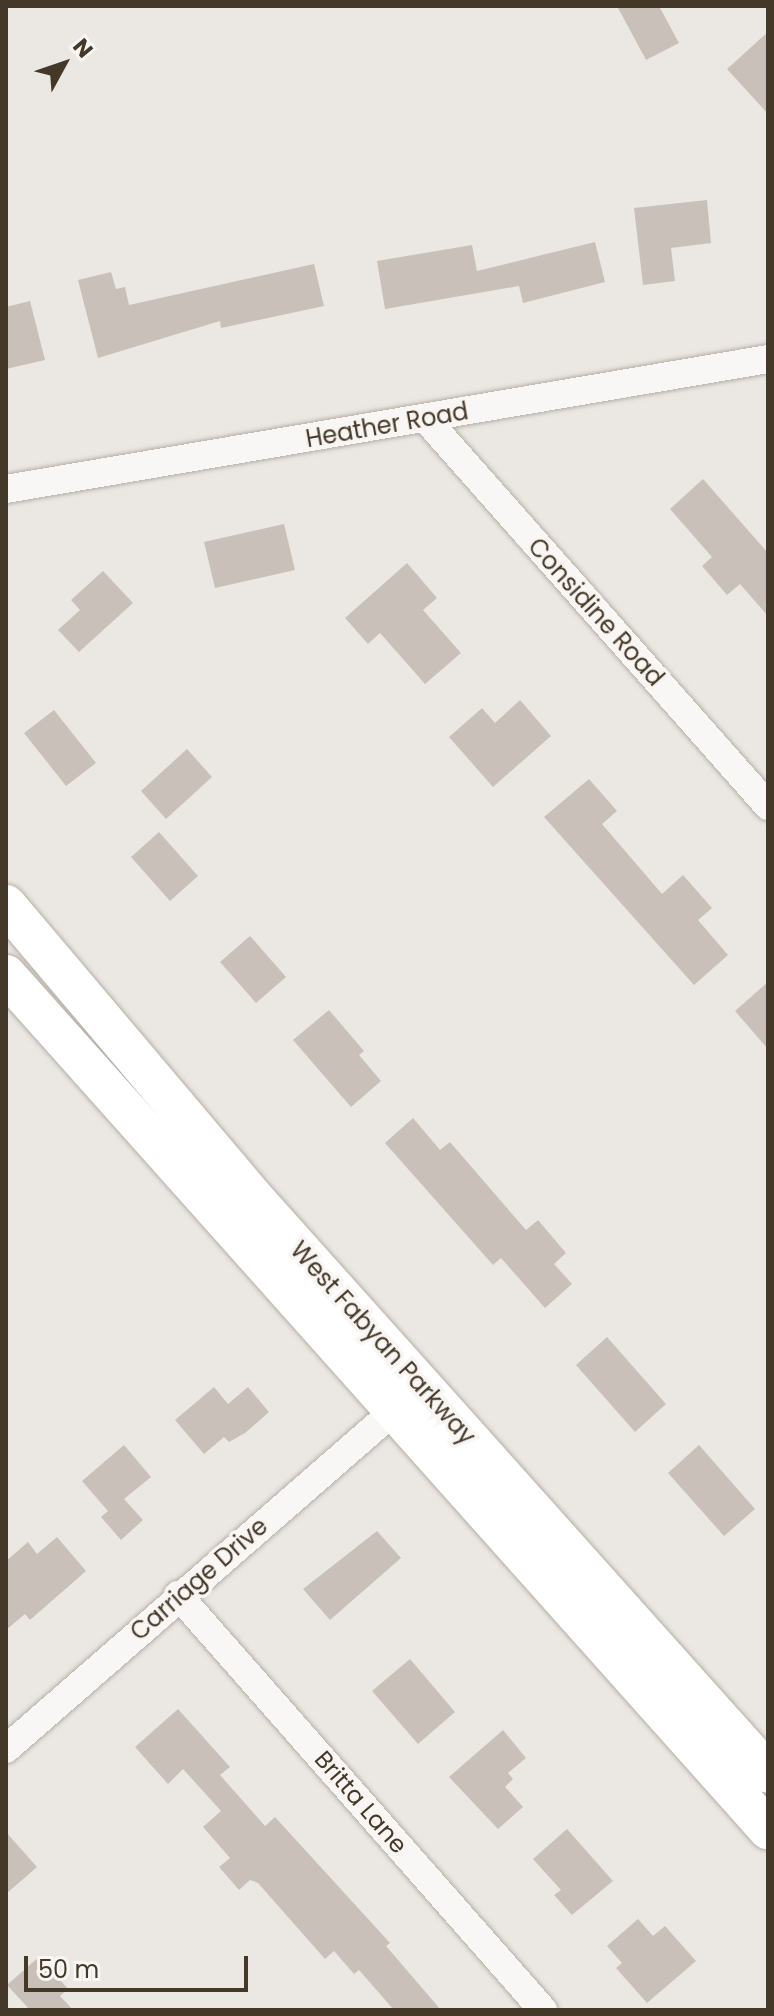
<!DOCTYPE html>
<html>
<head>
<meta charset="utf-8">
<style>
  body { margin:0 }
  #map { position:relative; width:774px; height:2016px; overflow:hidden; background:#ebe7e2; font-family:Poppins,sans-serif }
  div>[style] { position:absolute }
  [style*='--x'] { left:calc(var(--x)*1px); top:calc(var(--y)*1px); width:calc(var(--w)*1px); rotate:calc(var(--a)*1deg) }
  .building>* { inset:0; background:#c9c1b9 }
  .roads { filter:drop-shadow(0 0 2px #b6afa7) drop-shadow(0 0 2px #b6afa7) }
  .minor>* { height:28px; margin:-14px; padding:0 14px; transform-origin:14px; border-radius:14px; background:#f9f7f5 }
  .secondary>* { height:40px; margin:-20px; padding:0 20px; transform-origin:20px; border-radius:20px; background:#fff }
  span { translate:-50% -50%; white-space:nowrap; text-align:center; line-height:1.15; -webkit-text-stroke:7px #f8f5f2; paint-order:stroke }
  .street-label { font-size:24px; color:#443829 }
  .frame { position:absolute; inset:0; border:8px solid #443829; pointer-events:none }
  .north { position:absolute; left:24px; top:24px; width:80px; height:80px; -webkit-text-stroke:6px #f8f5f2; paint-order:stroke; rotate:50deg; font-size:22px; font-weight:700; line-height:32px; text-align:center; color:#443829 }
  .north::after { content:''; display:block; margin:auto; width:28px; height:36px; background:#443829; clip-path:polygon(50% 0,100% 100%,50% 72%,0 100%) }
  .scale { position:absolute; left:24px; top:1956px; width:224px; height:36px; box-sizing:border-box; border:4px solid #443829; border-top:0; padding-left:10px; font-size:24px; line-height:28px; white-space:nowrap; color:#443829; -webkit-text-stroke:6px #f8f5f2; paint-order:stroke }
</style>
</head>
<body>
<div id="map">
  <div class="building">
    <i style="clip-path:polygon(617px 6px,659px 6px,679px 43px,646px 60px)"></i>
    <i style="clip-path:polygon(768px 32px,768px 114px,727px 69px)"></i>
    <i style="clip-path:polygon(707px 200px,711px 243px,671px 248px,675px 281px,643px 285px,634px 208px)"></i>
    <i style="clip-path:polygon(595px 242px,605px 282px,523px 303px,519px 286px,385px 309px,377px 261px,472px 245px,477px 271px)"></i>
    <i style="clip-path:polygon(314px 264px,324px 306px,221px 328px,220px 321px,98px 358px,78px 280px,111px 272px,116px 289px,125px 287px,129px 305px)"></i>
    <i style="clip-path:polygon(30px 301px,45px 360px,6px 369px,6px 307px)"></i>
    <i style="clip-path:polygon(703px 479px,768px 553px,768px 616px,740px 584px,727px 595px,702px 566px,712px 557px,670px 509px)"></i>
    <i style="clip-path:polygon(284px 524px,295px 570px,215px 588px,204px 542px)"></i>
    <i style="clip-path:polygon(407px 563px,437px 598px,423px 610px,461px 653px,425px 684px,380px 633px,368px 644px,345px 618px)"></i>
    <i style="clip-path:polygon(103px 571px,133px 603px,79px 652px,58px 630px,80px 610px,71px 600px)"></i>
    <i style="clip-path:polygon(520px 700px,551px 736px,493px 787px,449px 737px,482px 708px,495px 723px)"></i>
    <i style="clip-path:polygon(54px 710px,96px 763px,66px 786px,24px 733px)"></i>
    <i style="clip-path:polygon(187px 749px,212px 777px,166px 819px,141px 791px)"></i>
    <i style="clip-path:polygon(589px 779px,617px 811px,602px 824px,662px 894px,683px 875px,712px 908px,698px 920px,728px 955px,694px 985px,544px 817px)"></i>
    <i style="clip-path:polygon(159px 832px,198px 876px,170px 901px,131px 857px)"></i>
    <i style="clip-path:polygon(250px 936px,286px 977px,256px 1003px,220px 962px)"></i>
    <i style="clip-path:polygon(768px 982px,768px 1049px,735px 1011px)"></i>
    <i style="clip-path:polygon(329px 1010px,364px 1051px,359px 1055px,381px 1081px,351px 1107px,293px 1040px)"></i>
    <i style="clip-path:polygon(413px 1118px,440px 1150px,450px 1142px,526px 1230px,538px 1220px,566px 1253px,554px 1264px,572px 1284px,545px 1308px,501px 1258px,493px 1265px,385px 1143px)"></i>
    <i style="clip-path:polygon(607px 1337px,666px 1404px,635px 1432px,576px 1365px)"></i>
    <i style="clip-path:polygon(214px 1387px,228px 1404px,248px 1387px,269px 1412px,245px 1433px,229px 1442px,224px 1437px,204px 1454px,175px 1420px)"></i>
    <i style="clip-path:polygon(124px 1445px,151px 1477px,124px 1499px,143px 1520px,121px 1540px,101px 1517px,108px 1511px,82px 1481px)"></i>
    <i style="clip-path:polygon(699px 1445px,755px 1509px,724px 1536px,668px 1473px)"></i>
    <i style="clip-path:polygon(377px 1531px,401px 1558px,330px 1620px,303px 1589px)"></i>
    <i style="clip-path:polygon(57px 1537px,86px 1571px,30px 1620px,25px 1614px,6px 1630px,6px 1561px,28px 1542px,37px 1554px)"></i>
    <i style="clip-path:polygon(410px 1659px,455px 1712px,418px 1744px,372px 1691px)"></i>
    <i style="clip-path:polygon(178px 1709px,230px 1767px,220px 1775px,265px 1826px,275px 1817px,390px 1943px,386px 1946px,441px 2010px,394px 2010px,359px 1970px,354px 1974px,334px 1951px,325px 1959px,258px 1883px,250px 1880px,239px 1890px,219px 1867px,230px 1858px,203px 1827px,221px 1811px,183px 1769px,168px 1784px,135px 1747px)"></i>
    <i style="clip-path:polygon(503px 1730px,526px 1758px,508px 1773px,513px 1779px,505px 1787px,523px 1807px,498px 1829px,449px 1777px)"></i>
    <i style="clip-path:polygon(567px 1829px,613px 1881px,572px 1915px,554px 1895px,561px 1890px,533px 1859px)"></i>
    <i style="clip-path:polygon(6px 1832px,37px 1867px,6px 1894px)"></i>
    <i style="clip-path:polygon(638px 1919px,653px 1936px,665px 1926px,696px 1961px,647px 2003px,616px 1968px,622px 1963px,607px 1946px)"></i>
    <i style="clip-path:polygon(40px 1956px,68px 1989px,60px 1996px,73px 2010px,30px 2010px,7px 1985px)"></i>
  </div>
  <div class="roads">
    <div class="minor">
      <i style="--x:425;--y:418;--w:518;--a:48.52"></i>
      <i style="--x:6;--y:489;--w:773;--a:-9.68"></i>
      <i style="--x:178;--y:1595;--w:553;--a:48.67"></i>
      <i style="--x:6;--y:1749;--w:516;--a:-41.07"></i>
    </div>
    <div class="secondary">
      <i style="--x:6;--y:905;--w:380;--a:49.8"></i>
      <i style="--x:251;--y:1195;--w:775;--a:48.19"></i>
      <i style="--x:6;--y:975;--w:1145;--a:48.26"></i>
    </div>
  </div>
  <div class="street-label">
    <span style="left:387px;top:425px;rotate:-10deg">Heather Road</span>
    <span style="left:596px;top:612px;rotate:48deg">Considine Road</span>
    <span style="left:383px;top:1343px;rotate:48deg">West Fabyan Parkway</span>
    <span style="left:199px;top:1579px;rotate:-41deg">Carriage Drive</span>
    <span style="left:361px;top:1802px;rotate:49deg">Britta Lane</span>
  </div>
  <div class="frame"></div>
  <div class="north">N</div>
  <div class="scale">50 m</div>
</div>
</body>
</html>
